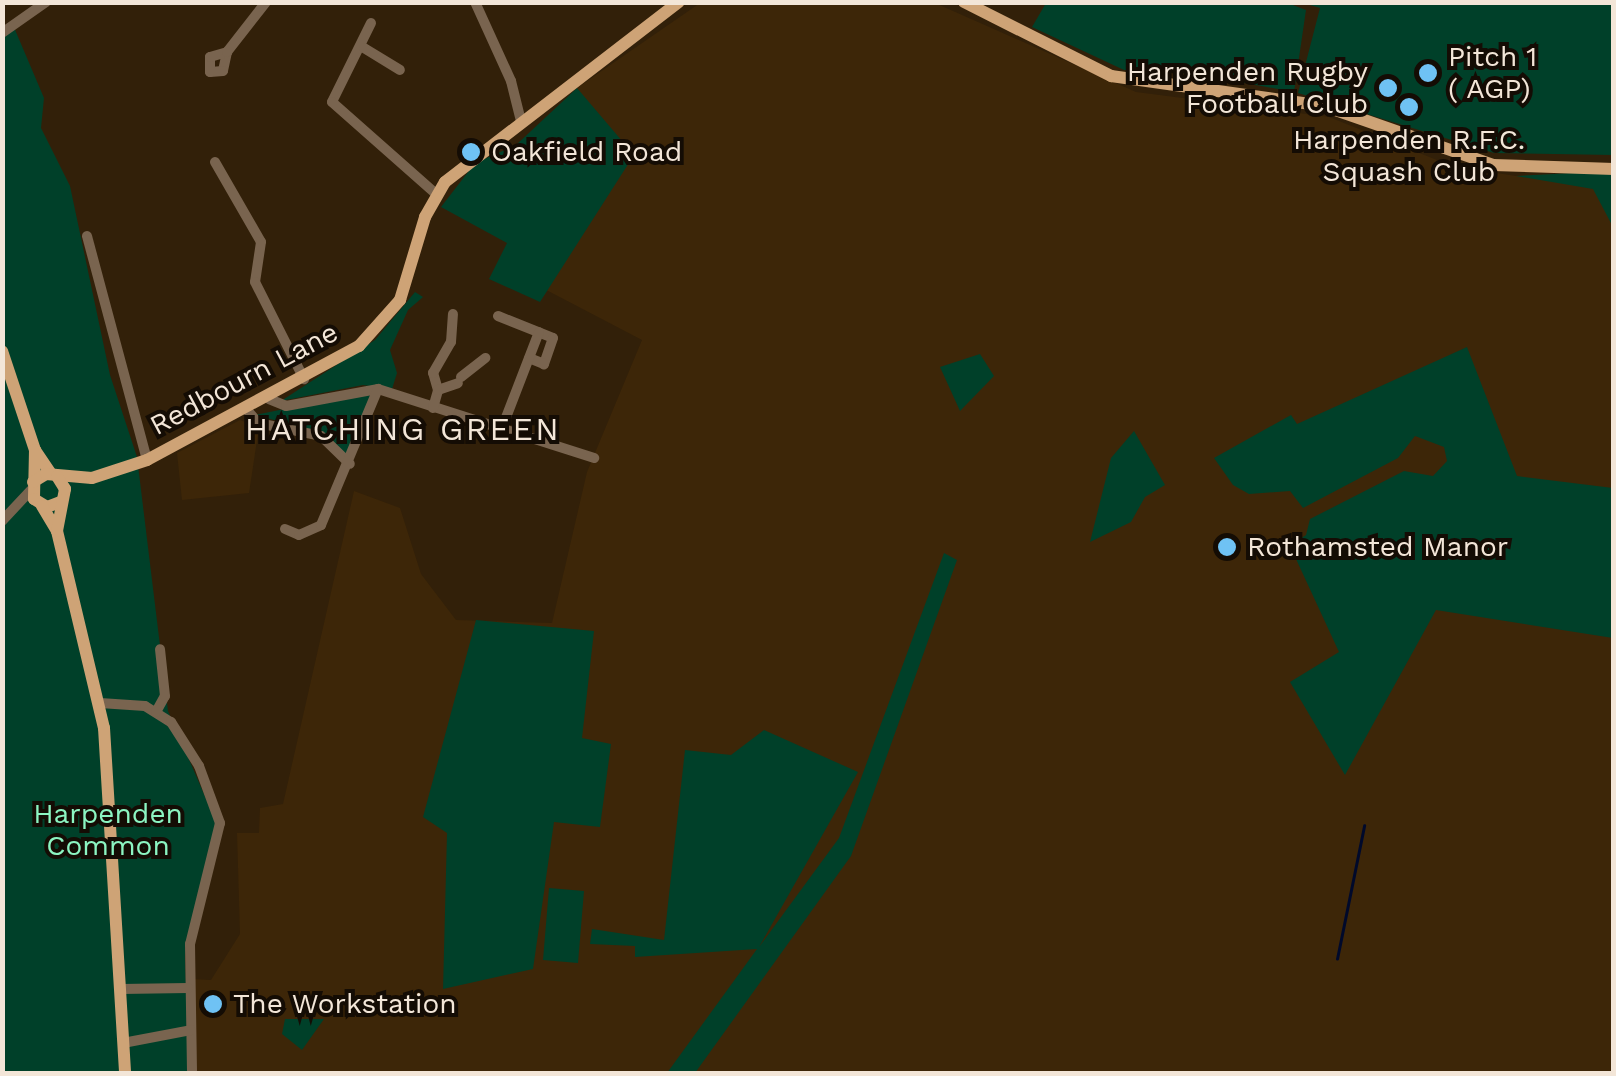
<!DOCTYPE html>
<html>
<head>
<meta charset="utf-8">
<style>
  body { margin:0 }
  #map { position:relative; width:1616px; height:1076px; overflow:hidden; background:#322009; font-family:"Work Sans",sans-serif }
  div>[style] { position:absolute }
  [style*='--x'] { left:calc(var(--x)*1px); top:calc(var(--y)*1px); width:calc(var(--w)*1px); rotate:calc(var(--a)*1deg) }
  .built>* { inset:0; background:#3d2608 }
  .green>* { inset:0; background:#004029 }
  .stream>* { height:2.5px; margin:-1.25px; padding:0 1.25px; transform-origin:1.25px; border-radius:1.25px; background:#00092b }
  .minor>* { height:10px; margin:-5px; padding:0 5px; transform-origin:5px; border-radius:5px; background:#79644f }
  .major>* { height:12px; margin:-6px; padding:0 6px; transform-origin:6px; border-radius:6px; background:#cea376 }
  .dots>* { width:28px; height:28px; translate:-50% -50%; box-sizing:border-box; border:5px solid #140c04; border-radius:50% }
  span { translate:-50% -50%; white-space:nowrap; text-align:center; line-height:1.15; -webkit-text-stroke:8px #140c04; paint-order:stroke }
  .poi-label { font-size:28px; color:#f3e6d8 }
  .left { translate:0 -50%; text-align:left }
  .right { translate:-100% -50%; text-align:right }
  .street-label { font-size:28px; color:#f3e6d8 }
  .park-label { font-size:28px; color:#8cf5c2 }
  .quarter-label { font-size:32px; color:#f3e6d8; letter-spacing:2.5px }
  .frame { position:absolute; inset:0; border:5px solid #f3e6d8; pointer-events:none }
</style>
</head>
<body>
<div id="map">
  <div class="built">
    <i style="clip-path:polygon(700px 3px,935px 3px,1136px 92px,1329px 117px,1452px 166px,1516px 176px,1613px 171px,1613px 1073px,194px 1073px,191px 979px,211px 980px,240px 934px,237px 833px,259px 833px,260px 808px,283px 804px,354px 491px,400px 508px,421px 574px,456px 620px,552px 623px,587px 472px,642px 340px,508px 270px,577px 88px)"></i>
    <i style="clip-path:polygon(240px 420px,259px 427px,249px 493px,182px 500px,177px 453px)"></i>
  </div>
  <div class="green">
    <i style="clip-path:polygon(1285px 2px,1306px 10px,1294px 92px,1197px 74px,1124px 70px,1032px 27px,1046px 3px)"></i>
    <i style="clip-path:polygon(1303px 3px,1613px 3px,1613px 155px,1494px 153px,1298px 93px,1320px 8px)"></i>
    <i style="clip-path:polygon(13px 25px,44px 98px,41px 128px,70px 186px,110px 375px,137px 457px,168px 711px,217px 824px,185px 955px,189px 1073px,3px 1073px,2px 32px)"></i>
    <i style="clip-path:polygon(577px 88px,634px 155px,540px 302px,489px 279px,507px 243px,441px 207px,475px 163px,516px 145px)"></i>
    <i style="clip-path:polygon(1613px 171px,1613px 227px,1593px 189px,1516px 176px)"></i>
    <i style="clip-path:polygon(415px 292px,423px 297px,408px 310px,390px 350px,397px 373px,392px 389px,363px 385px,281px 401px,375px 340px)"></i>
    <i style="clip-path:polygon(1467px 347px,1517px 476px,1613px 488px,1613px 638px,1436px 610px,1345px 775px,1290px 682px,1339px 652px,1290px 546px,1306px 535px,1310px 519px,1404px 471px,1433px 476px,1447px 461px,1444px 447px,1415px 436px,1398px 458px,1303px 508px,1290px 491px,1249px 494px,1233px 485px,1214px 458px,1291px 415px,1297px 424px)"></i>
    <i style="clip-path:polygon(980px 354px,994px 376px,960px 411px,940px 367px)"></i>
    <i style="clip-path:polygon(372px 391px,347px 457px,324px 433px,255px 415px)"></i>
    <i style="clip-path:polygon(1134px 431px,1165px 485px,1145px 497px,1131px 522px,1090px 542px,1111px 458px)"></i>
    <i style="clip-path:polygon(944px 553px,957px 560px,851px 856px,695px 1073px,667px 1073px,757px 949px,635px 957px,635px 946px,590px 944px,592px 929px,664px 940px,685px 750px,731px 755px,764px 730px,858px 772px,759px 947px,839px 838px)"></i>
    <i style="clip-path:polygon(476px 620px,594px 631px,582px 738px,611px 744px,600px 827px,554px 822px,533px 969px,443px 989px,447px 833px,423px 817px)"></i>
    <i style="clip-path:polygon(549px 888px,584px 891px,578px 963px,543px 960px)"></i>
    <i style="clip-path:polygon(285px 1019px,324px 1019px,302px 1050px,282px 1034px)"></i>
  </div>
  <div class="stream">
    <i style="--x:1337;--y:959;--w:136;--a:-78.5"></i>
  </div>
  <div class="minor">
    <i style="--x:475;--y:2;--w:87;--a:65.5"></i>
    <i style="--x:511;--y:81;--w:41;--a:76"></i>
    <i style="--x:371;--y:23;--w:88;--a:116.3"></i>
    <i style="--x:332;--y:102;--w:139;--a:41.5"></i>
    <i style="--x:2;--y:33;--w:54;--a:-35.2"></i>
    <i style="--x:364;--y:48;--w:42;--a:31.4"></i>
    <i style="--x:227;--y:52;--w:19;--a:102"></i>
    <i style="--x:223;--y:71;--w:13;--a:176"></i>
    <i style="--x:210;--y:72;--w:15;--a:-90"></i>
    <i style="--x:210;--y:57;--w:18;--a:-16"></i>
    <i style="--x:227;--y:52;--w:63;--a:-52"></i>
    <i style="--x:215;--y:162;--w:92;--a:60.1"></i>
    <i style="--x:261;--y:242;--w:40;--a:98.5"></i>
    <i style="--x:255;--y:282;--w:109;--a:63.2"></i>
    <i style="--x:87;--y:236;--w:232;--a:75"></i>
    <i style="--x:498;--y:316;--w:59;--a:21.8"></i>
    <i style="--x:553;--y:338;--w:28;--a:109"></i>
    <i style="--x:544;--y:364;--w:16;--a:-158"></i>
    <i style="--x:461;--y:377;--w:31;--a:-38"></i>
    <i style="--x:438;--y:390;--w:18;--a:-106"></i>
    <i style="--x:433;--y:373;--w:36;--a:-60"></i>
    <i style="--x:451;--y:342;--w:28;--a:-86"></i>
    <i style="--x:269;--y:399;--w:18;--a:22"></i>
    <i style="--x:286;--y:406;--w:94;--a:-10.5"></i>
    <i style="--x:378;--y:389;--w:227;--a:17.7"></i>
    <i style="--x:433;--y:408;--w:19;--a:-74"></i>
    <i style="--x:438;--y:390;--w:21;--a:-19"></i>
    <i style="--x:248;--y:411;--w:16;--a:50"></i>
    <i style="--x:258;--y:423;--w:64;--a:11.7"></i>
    <i style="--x:321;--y:436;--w:40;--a:44"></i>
    <i style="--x:500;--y:433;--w:108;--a:-68.9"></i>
    <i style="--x:2;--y:521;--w:42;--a:-46.9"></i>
    <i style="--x:285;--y:529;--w:15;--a:23"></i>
    <i style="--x:299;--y:535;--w:24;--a:-24"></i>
    <i style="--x:321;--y:525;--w:147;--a:-67.3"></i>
    <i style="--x:100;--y:703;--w:45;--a:3.8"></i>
    <i style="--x:145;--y:706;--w:31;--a:32"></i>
    <i style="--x:171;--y:722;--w:52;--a:57.5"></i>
    <i style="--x:199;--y:766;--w:61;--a:69.8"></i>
    <i style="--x:220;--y:823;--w:125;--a:103.9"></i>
    <i style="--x:190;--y:944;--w:130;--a:89.1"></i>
    <i style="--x:156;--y:712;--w:18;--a:-61"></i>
    <i style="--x:165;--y:696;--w:47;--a:-96.1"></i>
    <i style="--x:121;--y:989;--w:67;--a:-0.9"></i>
    <i style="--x:123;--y:1043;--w:69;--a:-10.8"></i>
  </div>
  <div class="major">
    <i style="--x:964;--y:2;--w:165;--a:26.7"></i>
    <i style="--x:1111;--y:76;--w:215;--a:8"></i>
    <i style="--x:1324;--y:106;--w:179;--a:19.2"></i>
    <i style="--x:1493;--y:165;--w:121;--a:1.9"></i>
    <i style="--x:2;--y:351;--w:104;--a:71.6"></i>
    <i style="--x:35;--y:450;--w:29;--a:56"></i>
    <i style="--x:35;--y:450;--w:49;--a:91.2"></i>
    <i style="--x:34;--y:499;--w:15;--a:32"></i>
    <i style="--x:47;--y:507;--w:14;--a:-21"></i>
    <i style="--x:33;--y:482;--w:15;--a:-32"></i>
    <i style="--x:46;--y:474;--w:46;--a:5"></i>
    <i style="--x:92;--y:478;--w:58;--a:-18.1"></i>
    <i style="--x:147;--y:460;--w:241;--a:-28.3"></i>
    <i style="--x:359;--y:346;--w:62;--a:-48.3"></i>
    <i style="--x:400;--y:300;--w:87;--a:-73.2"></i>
    <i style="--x:425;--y:217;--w:40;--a:-60.3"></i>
    <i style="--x:445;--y:182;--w:295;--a:-37.6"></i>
    <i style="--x:42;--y:506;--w:29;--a:59"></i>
    <i style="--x:57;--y:531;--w:203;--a:76.6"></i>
    <i style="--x:104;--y:728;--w:347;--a:86.5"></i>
    <i style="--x:57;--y:531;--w:43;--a:-79.2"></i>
    <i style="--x:65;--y:489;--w:15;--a:-122"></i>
  </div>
  <div class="dots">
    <i style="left:1428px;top:73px;background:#6fc2f4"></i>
    <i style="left:1388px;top:88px;background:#6fc2f4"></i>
    <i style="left:1409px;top:107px;background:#6fc2f4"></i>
    <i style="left:471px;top:152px;background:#6fc2f4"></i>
    <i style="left:1227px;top:547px;background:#6fc2f4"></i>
    <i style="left:213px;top:1004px;background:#6fc2f4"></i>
  </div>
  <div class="poi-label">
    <span class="left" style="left:1448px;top:73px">Pitch 1<br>( AGP)</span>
    <span class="right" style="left:1368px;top:88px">Harpenden Rugby<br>Football Club</span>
    <span style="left:1409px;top:156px">Harpenden R.F.C.<br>Squash Club</span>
    <span class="left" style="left:491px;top:152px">Oakfield Road</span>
    <span class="left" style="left:1247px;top:547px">Rothamsted Manor</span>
    <span class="left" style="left:233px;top:1004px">The Workstation</span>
  </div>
  <div class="street-label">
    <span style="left:244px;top:379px;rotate:-28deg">Redbourn Lane</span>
  </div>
  <div class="park-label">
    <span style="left:108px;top:830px">Harpenden<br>Common</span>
  </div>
  <div class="quarter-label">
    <span style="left:403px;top:429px">HATCHING GREEN</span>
  </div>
  <div class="frame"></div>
</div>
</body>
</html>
